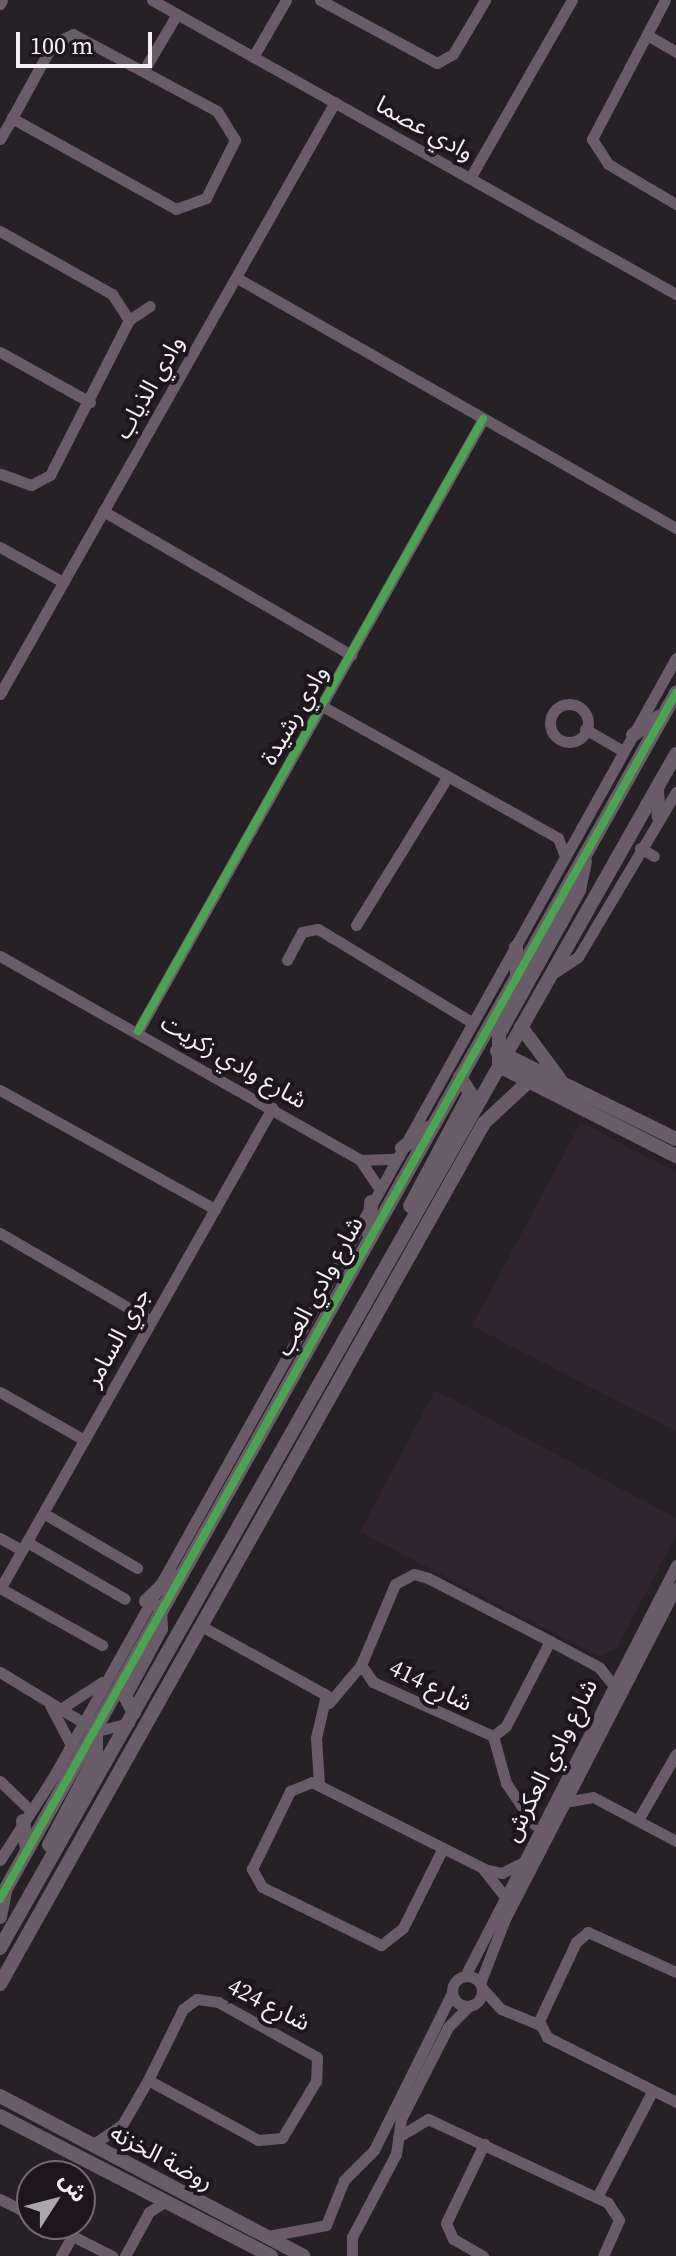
<!DOCTYPE html>
<html>
<head>
<meta charset="utf-8">
<style>
  body { margin:0 }
  #map { position:relative; width:676px; height:2256px; overflow:hidden; background:#262125; font-family:"Source Serif 4","Noto Sans Arabic",serif }
  div>[style] { position:absolute }
  [style*='--x'] { left:calc(var(--x)*1px); top:calc(var(--y)*1px); width:calc(var(--w)*1px); rotate:calc(var(--a)*1deg) }
  .built>* { inset:0; background:#30252f }
  .minor>* { height:11px; margin:-5.5px; padding:0 5.5px; transform-origin:5.5px; border-radius:5.5px; background:#695c68 }
  .minor>.ring { margin:-5.5px; padding:0; box-sizing:content-box; background:none; border:11px solid #695c68; border-radius:50% }
  .tertiary>* { height:14px; margin:-7px; padding:0 7px; transform-origin:7px; border-radius:7px; background:#695c68 }
  .cycleway>* { height:8px; margin:-4px; padding:0 4px; transform-origin:4px; border-radius:4px; background:#4ca352 }
  span { translate:-50% -50%; white-space:nowrap; text-align:center; line-height:1.15; -webkit-text-stroke:8px #1d171d; paint-order:stroke }
  .street-label { font-size:24px; color:#f3eff3 }
  .north { position:absolute; left:16px; top:2160px; width:80px; height:80px; box-sizing:border-box; background:#1d171d; border:2px solid #736d73; border-radius:50%; rotate:54deg; font-size:22px; font-weight:700; line-height:32px; text-align:center; color:#f3eff3 }
  .north::after { content:''; display:block; margin:auto; width:28px; height:36px; background:#aba7ab; clip-path:polygon(50% 0,100% 100%,50% 72%,0 100%) }
  .scale { position:absolute; left:16px; top:32px; width:136px; height:36px; box-sizing:border-box; border:4px solid #f3eff3; border-top:0; padding-left:10px; font-size:24px; line-height:28px; white-space:nowrap; color:#f3eff3; -webkit-text-stroke:6px #1d171d; paint-order:stroke }
</style>
</head>
<body>
<div id="map">
  <div class="built">
    <i style="clip-path:polygon(581px 1122px,676px 1172px,676px 1431px,472px 1326px)"></i>
    <i style="clip-path:polygon(435px 1390px,676px 1518px,676px 1535px,617px 1648px,600px 1657px,360px 1532px)"></i>
  </div>
  <div class="minor">
    <i style="--x:152;--y:0;--w:601;--a:29.3"></i>
    <i style="--x:320;--y:0;--w:133;--a:28.3"></i>
    <i style="--x:437;--y:63;--w:18;--a:-29"></i>
    <i style="--x:453;--y:54;--w:63;--a:-59.3"></i>
    <i style="--x:665;--y:0;--w:157;--a:117.7"></i>
    <i style="--x:592;--y:139;--w:30;--a:57"></i>
    <i style="--x:608;--y:164;--w:79;--a:30.5"></i>
    <i style="--x:0;--y:4;--w:4;--a:-63"></i>
    <i style="--x:647;--y:35;--w:34;--a:30"></i>
    <i style="--x:253;--y:57;--w:66;--a:-59.9"></i>
    <i style="--x:144;--y:70;--w:65;--a:-59.5"></i>
    <i style="--x:0;--y:139;--w:24;--a:-60"></i>
    <i style="--x:12;--y:118;--w:79;--a:-61.2"></i>
    <i style="--x:50;--y:49;--w:7;--a:-56"></i>
    <i style="--x:54;--y:43;--w:21;--a:-25"></i>
    <i style="--x:73;--y:34;--w:163;--a:28.1"></i>
    <i style="--x:217;--y:111;--w:34;--a:58"></i>
    <i style="--x:235;--y:140;--w:65;--a:116.6"></i>
    <i style="--x:206;--y:198;--w:32;--a:160"></i>
    <i style="--x:176;--y:209;--w:188;--a:-151"></i>
    <i style="--x:470;--y:178;--w:205;--a:-60.2"></i>
    <i style="--x:0;--y:231;--w:129;--a:29.4"></i>
    <i style="--x:112;--y:294;--w:31;--a:57"></i>
    <i style="--x:129;--y:320;--w:174;--a:117"></i>
    <i style="--x:50;--y:475;--w:21;--a:152"></i>
    <i style="--x:31;--y:485;--w:33;--a:-160"></i>
    <i style="--x:237;--y:278;--w:505;--a:29.66"></i>
    <i style="--x:129;--y:320;--w:25;--a:-34"></i>
    <i style="--x:0;--y:352;--w:103;--a:29.1"></i>
    <i style="--x:103;--y:511;--w:287;--a:30.1"></i>
    <i style="--x:0;--y:547;--w:72;--a:29.1"></i>
    <i style="--x:0;--y:694;--w:680;--a:-60.5"></i>
    <i class="ring" style="left:550px;top:704px;width:27px;height:27px"></i>
    <i style="--x:322;--y:706;--w:270;--a:29.2"></i>
    <i style="--x:558;--y:838;--w:19;--a:69"></i>
    <i style="--x:585;--y:729;--w:44;--a:30.1"></i>
    <i style="--x:640;--y:848;--w:16;--a:30"></i>
    <i style="--x:356;--y:925;--w:175;--a:-58.3"></i>
    <i style="--x:0;--y:956;--w:414;--a:29.5"></i>
    <i style="--x:360;--y:1160;--w:34;--a:56"></i>
    <i style="--x:287;--y:960;--w:32;--a:-62"></i>
    <i style="--x:302;--y:932;--w:16;--a:-11"></i>
    <i style="--x:318;--y:929;--w:181;--a:31.2"></i>
    <i style="--x:551;--y:975;--w:32;--a:-34"></i>
    <i style="--x:578;--y:957;--w:192;--a:-59.3"></i>
    <i style="--x:138;--y:1031;--w:703;--a:-60.59"></i>
    <i style="--x:0;--y:1090;--w:246;--a:29"></i>
    <i style="--x:361;--y:1160;--w:35;--a:-2"></i>
    <i style="--x:0;--y:1233;--w:175;--a:30.2"></i>
    <i style="--x:0;--y:1392;--w:97;--a:29.7"></i>
    <i style="--x:43;--y:1513;--w:109;--a:30.3"></i>
    <i style="--x:0;--y:1538;--w:25;--a:29"></i>
    <i style="--x:27;--y:1542;--w:113;--a:30.2"></i>
    <i style="--x:0;--y:1588;--w:117;--a:29.2"></i>
    <i style="--x:0;--y:1589;--w:553;--a:-60.51"></i>
    <i style="--x:203;--y:1627;--w:141;--a:28.9"></i>
    <i style="--x:326;--y:1695;--w:44;--a:103.1"></i>
    <i style="--x:316;--y:1738;--w:46;--a:86.3"></i>
    <i style="--x:550;--y:1641;--w:96;--a:117.4"></i>
    <i style="--x:506;--y:1726;--w:16;--a:142"></i>
    <i style="--x:493;--y:1736;--w:132;--a:-155.8"></i>
    <i style="--x:373;--y:1682;--w:21;--a:-125"></i>
    <i style="--x:361;--y:1665;--w:88;--a:-67.2"></i>
    <i style="--x:395;--y:1584;--w:21;--a:-28"></i>
    <i style="--x:414;--y:1574;--w:15;--a:16"></i>
    <i style="--x:428;--y:1578;--w:137;--a:27.3"></i>
    <i style="--x:550;--y:1641;--w:55;--a:28"></i>
    <i style="--x:599;--y:1667;--w:24;--a:52"></i>
    <i style="--x:0;--y:1672;--w:114;--a:31.3"></i>
    <i style="--x:97;--y:1731;--w:33;--a:-14"></i>
    <i style="--x:329;--y:1703;--w:50;--a:-49.9"></i>
    <i style="--x:50;--y:1705;--w:45;--a:62.3"></i>
    <i style="--x:65;--y:1706;--w:44;--a:-33"></i>
    <i style="--x:493;--y:1736;--w:49;--a:74.5"></i>
    <i style="--x:506;--y:1783;--w:50;--a:55.7"></i>
    <i style="--x:0;--y:1781;--w:42;--a:44"></i>
    <i style="--x:565;--y:1802;--w:28;--a:-10"></i>
    <i style="--x:593;--y:1797;--w:94;--a:27.9"></i>
    <i style="--x:638;--y:1820;--w:76;--a:-60.1"></i>
    <i style="--x:443;--y:1848;--w:89;--a:116.6"></i>
    <i style="--x:403;--y:1928;--w:28;--a:142"></i>
    <i style="--x:381;--y:1945;--w:132;--a:-154"></i>
    <i style="--x:262;--y:1887;--w:21;--a:-119"></i>
    <i style="--x:252;--y:1869;--w:87;--a:-64"></i>
    <i style="--x:290;--y:1791;--w:24;--a:-22"></i>
    <i style="--x:312;--y:1782;--w:196;--a:26.7"></i>
    <i style="--x:487;--y:1870;--w:15;--a:11"></i>
    <i style="--x:502;--y:1873;--w:22;--a:-27"></i>
    <i style="--x:0;--y:1860;--w:102;--a:-57.4"></i>
    <i style="--x:55;--y:1774;--w:1277;--a:-60.91"></i>
    <i style="--x:484;--y:1870;--w:33;--a:52"></i>
    <i style="--x:676;--y:1972;--w:97;--a:-155.6"></i>
    <i style="--x:588;--y:1932;--w:16;--a:140"></i>
    <i style="--x:576;--y:1942;--w:87;--a:115.1"></i>
    <i style="--x:539;--y:2021;--w:18;--a:63"></i>
    <i style="--x:547;--y:2037;--w:144;--a:26.7"></i>
    <i class="ring" style="left:452px;top:1976px;width:19px;height:19px"></i>
    <i style="--x:465;--y:1976;--w:462;--a:-62.8"></i>
    <i style="--x:480;--y:1983;--w:69;--a:-68.7"></i>
    <i style="--x:505;--y:1919;--w:373;--a:-62.7"></i>
    <i style="--x:482;--y:1988;--w:28;--a:48"></i>
    <i style="--x:501;--y:2009;--w:42;--a:22.3"></i>
    <i style="--x:197;--y:1999;--w:21;--a:8"></i>
    <i style="--x:218;--y:2002;--w:113;--a:29.1"></i>
    <i style="--x:317;--y:2057;--w:24;--a:92"></i>
    <i style="--x:316;--y:2081;--w:66;--a:120.8"></i>
    <i style="--x:282;--y:2138;--w:24;--a:175"></i>
    <i style="--x:258;--y:2140;--w:125;--a:-151.4"></i>
    <i style="--x:148;--y:2080;--w:79;--a:-63.8"></i>
    <i style="--x:183;--y:2009;--w:17;--a:-36"></i>
    <i style="--x:398;--y:2137;--w:35;--a:-31"></i>
    <i style="--x:428;--y:2119;--w:199;--a:25"></i>
    <i style="--x:608;--y:2203;--w:20;--a:57"></i>
    <i style="--x:619;--y:2220;--w:39;--a:114"></i>
    <i style="--x:92;--y:2145;--w:36;--a:-34"></i>
    <i style="--x:122;--y:2125;--w:52;--a:-60"></i>
    <i style="--x:597;--y:2197;--w:119;--a:-62.4"></i>
    <i style="--x:0;--y:2199;--w:36;--a:27"></i>
    <i style="--x:49;--y:2224;--w:71;--a:26.9"></i>
    <i style="--x:268;--y:2236;--w:59;--a:-10.7"></i>
    <i style="--x:326;--y:2225;--w:48;--a:-68.2"></i>
    <i style="--x:344;--y:2180;--w:42;--a:-45"></i>
    <i style="--x:374;--y:2150;--w:175;--a:-63.6"></i>
    <i style="--x:61;--y:2256;--w:23;--a:-61"></i>
    <i style="--x:125;--y:2256;--w:50;--a:-61.4"></i>
    <i style="--x:149;--y:2212;--w:20;--a:-33"></i>
    <i style="--x:352;--y:2256;--w:19;--a:-90"></i>
    <i style="--x:352;--y:2237;--w:94;--a:-62.1"></i>
    <i style="--x:396;--y:2154;--w:35;--a:-82"></i>
    <i style="--x:401;--y:2119;--w:103;--a:-62.9"></i>
    <i style="--x:448;--y:2027;--w:28;--a:-45"></i>
    <i style="--x:483;--y:2256;--w:34;--a:-150"></i>
    <i style="--x:453;--y:2239;--w:17;--a:-114"></i>
    <i style="--x:446;--y:2223;--w:88;--a:-64.3"></i>
  </div>
  <div class="tertiary">
    <i style="--x:633;--y:735;--w:32;--a:-35"></i>
    <i style="--x:657;--y:790;--w:27;--a:86"></i>
    <i style="--x:516;--y:947;--w:26;--a:88"></i>
    <i style="--x:521;--y:1027;--w:64;--a:53.3"></i>
    <i style="--x:497;--y:1051;--w:199;--a:26.2"></i>
    <i style="--x:499;--y:1066;--w:32;--a:-90"></i>
    <i style="--x:499;--y:1034;--w:165;--a:-60.9"></i>
    <i style="--x:579;--y:890;--w:29;--a:-78"></i>
    <i style="--x:499;--y:1066;--w:199;--a:27"></i>
    <i style="--x:402;--y:1148;--w:34;--a:-37"></i>
    <i style="--x:410;--y:1206;--w:128;--a:-62"></i>
    <i style="--x:470;--y:1093;--w:19;--a:-122"></i>
    <i style="--x:369;--y:1234;--w:32;--a:-86"></i>
    <i style="--x:146;--y:1601;--w:36;--a:-44"></i>
    <i style="--x:134;--y:1713;--w:19;--a:-118"></i>
    <i style="--x:125;--y:1696;--w:76;--a:-61.8"></i>
    <i style="--x:161;--y:1629;--w:22;--a:-93"></i>
    <i style="--x:23;--y:1821;--w:30;--a:82"></i>
    <i style="--x:49;--y:1845;--w:101;--a:-62.2"></i>
    <i style="--x:96;--y:1756;--w:33;--a:-90"></i>
    <i style="--x:0;--y:1899;--w:1383;--a:-60.73"></i>
    <i style="--x:0;--y:1917;--w:25;--a:-79"></i>
    <i style="--x:0;--y:1948;--w:1372;--a:-60.48"></i>
    <i style="--x:0;--y:1984;--w:988;--a:-60.66"></i>
    <i style="--x:484;--y:1123;--w:60;--a:-43"></i>
    <i style="--x:0;--y:2096;--w:343;--a:27.8"></i>
    <i style="--x:0;--y:2116;--w:305;--a:27.3"></i>
  </div>
  <div class="cycleway">
    <i style="--x:138;--y:1031;--w:703;--a:-60.59"></i>
    <i style="--x:0;--y:1899;--w:1383;--a:-60.73"></i>
  </div>
  <div class="street-label">
    <span style="left:425px;top:128px;rotate:29deg">وادي عصما</span>
    <span style="left:149px;top:387px;rotate:-60deg">وادي الذياب</span>
    <span style="left:294px;top:715px;rotate:-60deg">وادي رشيدة</span>
    <span style="left:234px;top:1061px;rotate:30deg">شارع وادي زكريت</span>
    <span style="left:319px;top:1286px;rotate:-61deg">شارع وادي العب</span>
    <span style="left:117px;top:1337px;rotate:-61deg">جري السامر</span>
    <span style="left:431px;top:1685px;rotate:26deg">شارع 414</span>
    <span style="left:550px;top:1760px;rotate:-63deg">شارع وادي العكرش</span>
    <span style="left:269px;top:2004px;rotate:27deg">شارع 424</span>
    <span style="left:162px;top:2157px;rotate:28deg">روضة الخزنه</span>
  </div>
  <div class="north">ش</div>
  <div class="scale">100 m</div>
</div>
</body>
</html>
